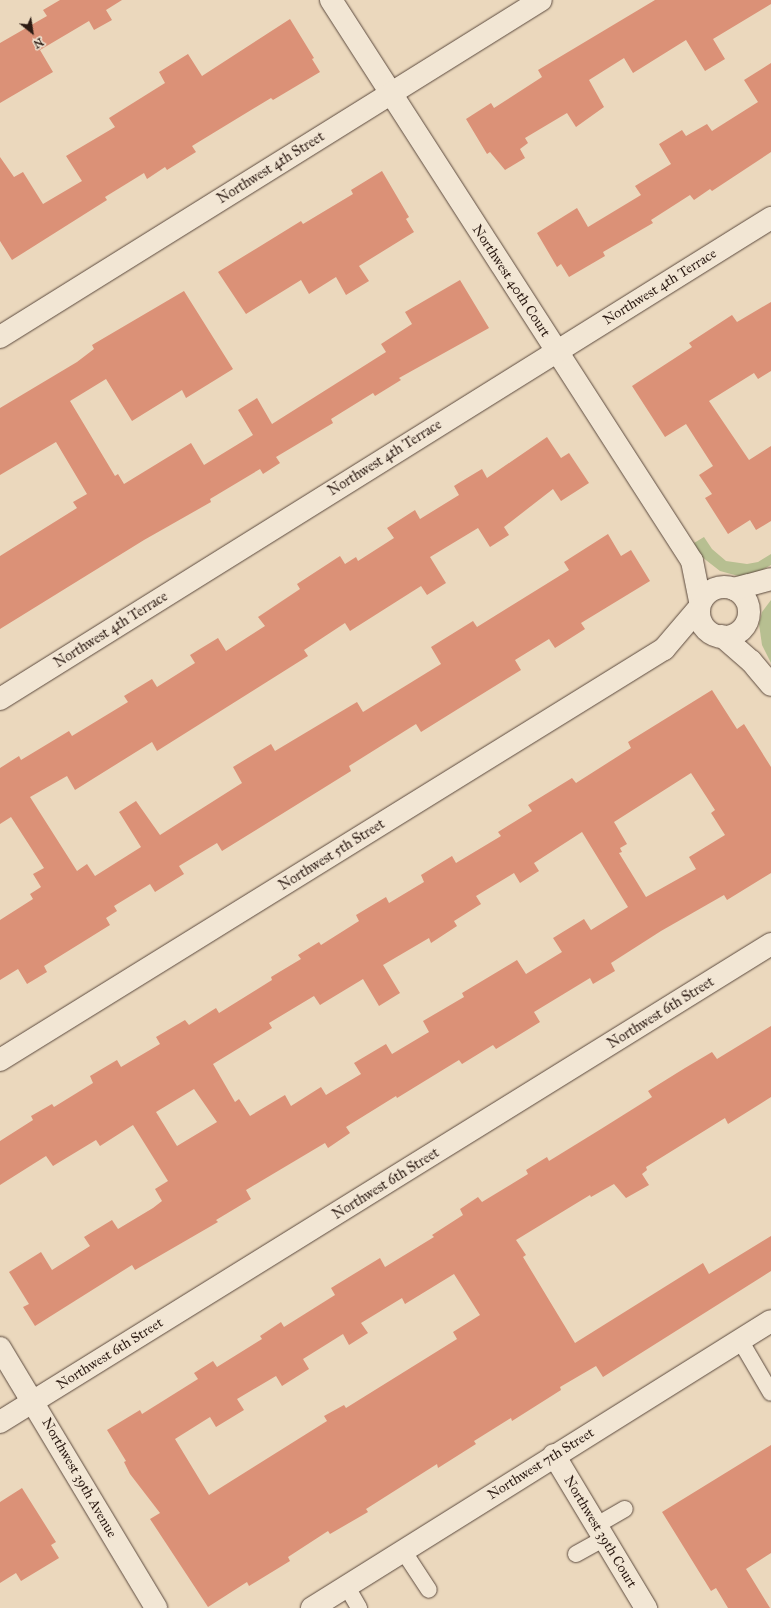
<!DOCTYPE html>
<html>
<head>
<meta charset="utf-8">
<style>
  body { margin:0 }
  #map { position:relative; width:771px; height:1608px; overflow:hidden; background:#ebd8bd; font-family:"IM FELL Great Primer",serif }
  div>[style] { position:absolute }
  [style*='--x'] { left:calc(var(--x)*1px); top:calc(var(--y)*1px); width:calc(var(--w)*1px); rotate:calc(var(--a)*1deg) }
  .green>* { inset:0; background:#b7bf91 }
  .building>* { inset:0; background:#db9177 }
  .roads { filter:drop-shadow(0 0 1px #5c4a3e) drop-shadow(0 0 1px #5c4a3e) }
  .service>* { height:16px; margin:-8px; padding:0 8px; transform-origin:8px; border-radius:8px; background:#f2e6d4 }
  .minor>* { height:22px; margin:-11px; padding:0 11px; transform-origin:11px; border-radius:11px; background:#f2e6d4 }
  .minor>.ring { margin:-11px; padding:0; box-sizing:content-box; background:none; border:22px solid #f2e6d4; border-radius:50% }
  .secondary>* { height:22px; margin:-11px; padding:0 11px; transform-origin:11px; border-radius:11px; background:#f2e6d4 }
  span { translate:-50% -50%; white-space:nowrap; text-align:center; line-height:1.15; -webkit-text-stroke:3px #f2e6d4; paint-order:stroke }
  .street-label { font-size:14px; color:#2c1b13 }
  .north { position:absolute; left:12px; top:12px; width:40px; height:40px; -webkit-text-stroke:3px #f2e6d4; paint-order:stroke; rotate:150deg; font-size:11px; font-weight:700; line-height:16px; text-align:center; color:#2c1b13 }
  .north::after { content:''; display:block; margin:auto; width:14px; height:18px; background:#2c1b13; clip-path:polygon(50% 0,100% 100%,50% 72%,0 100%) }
</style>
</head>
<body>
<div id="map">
  <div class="green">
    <i style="clip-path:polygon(704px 537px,712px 549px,726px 561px,747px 564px,758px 562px,771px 554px,771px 565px,755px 574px,742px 577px,720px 571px,702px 557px,694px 543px)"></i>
    <i style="clip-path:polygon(771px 600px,771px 663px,762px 645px,759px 624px,762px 612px)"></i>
  </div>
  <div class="building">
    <i style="clip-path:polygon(60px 0,122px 0,106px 10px,112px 20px,94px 30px,89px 21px,40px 50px,53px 72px,0 103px,0 43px,47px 16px,43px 10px)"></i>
    <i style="clip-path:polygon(655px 0,771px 0,771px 4px,713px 39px,725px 59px,705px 71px,686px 40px,633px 73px,624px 58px,589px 80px,604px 107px,576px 127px,567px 113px,525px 138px,528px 143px,520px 149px,525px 158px,505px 170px,490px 152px,487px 154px,466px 119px,491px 103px,494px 108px,542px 77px,538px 70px)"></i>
    <i style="clip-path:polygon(290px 19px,314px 58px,312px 59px,320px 72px,273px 100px,271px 98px,192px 146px,196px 152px,167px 170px,165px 167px,147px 179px,144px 173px,105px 197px,107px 200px,12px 260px,0 241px,0 157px,14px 177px,23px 172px,43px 204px,82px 181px,66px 156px,115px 127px,109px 118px,165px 83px,159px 72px,188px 54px,202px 76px)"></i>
    <i style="clip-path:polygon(771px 63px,771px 152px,712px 191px,710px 189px,694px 200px,690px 195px,651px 220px,653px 223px,603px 252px,605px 256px,569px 277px,561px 264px,557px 267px,537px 233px,577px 208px,588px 227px,641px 195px,635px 186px,671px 164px,659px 144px,682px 130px,686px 136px,707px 124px,712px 131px,758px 102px,744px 80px)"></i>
    <i style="clip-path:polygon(382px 171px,409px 217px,406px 219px,414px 232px,359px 266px,369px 281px,346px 295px,336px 277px,309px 294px,301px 280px,246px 314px,218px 272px,301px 221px,303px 224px,353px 194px,351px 190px)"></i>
    <i style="clip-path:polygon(460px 280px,489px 328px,399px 378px,401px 380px,375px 396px,373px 393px,331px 419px,333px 423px,276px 457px,280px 463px,263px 474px,260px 469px,210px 499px,211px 502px,144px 540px,0 629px,0 556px,77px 508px,73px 502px,87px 494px,56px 442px,0 475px,0 408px,77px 362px,94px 349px,92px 345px,184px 291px,233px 369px,186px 398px,182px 390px,132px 421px,106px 379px,70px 401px,115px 476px,118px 474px,124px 484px,191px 443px,204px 465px,253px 435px,238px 410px,257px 398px,272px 424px,386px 352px,381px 344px,412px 324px,405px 312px)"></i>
    <i style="clip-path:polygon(771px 302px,771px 371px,758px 379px,754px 373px,709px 401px,749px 460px,771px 446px,771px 521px,756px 530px,750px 520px,728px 534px,705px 498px,712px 494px,699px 475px,713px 466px,686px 424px,665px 437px,632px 386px,692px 347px,689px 343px,732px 315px,737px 322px)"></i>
    <i style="clip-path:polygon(547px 437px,561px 458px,569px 453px,589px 483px,561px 501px,553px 489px,504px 527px,509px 535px,490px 547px,478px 528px,430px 557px,446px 583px,427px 595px,421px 586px,350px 631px,345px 623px,304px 650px,308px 656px,157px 751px,152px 742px,75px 790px,67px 776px,30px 797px,77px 871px,87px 864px,95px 876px,141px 847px,119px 812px,136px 801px,160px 835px,242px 783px,233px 767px,271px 744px,275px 751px,357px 702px,363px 712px,441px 664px,431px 647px,473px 621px,477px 627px,569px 570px,564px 562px,608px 534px,621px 556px,631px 550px,650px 581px,581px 623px,585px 629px,555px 648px,549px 639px,515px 660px,521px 670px,466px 704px,421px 732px,416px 724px,349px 766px,351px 771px,222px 851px,217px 843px,179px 866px,184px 874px,155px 892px,150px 884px,114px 906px,117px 911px,106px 918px,110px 925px,44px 966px,47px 972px,27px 984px,18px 969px,0 980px,0 920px,33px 899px,30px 894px,41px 887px,33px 874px,44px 868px,11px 817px,0 824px,0 768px,19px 756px,21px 760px,69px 731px,72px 736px,128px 702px,124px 696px,152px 679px,157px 687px,195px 663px,190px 655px,218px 638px,226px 651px,265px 626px,258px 617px,300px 589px,297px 584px,340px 556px,345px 564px,356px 557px,358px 561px,394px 538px,387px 528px,415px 510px,420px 519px,459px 495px,454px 486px,462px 481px,482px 469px,487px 478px)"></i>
    <i style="clip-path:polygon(evenodd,712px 690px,737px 729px,744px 724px,771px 767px,771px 873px,727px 900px,724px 895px,661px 931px,611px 963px,615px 971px,593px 984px,590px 978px,534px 1012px,540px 1022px,496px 1049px,493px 1045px,462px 1064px,459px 1060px,397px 1098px,396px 1096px,346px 1127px,350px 1133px,328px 1148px,325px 1143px,246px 1190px,251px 1199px,216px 1220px,218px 1222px,135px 1270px,132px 1265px,35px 1326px,23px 1307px,29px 1304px,9px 1272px,41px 1252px,52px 1270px,90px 1246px,84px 1237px,112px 1220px,118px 1229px,153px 1208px,162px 1201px,155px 1189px,168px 1181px,133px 1125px,100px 1146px,96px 1140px,53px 1166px,46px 1156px,0 1185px,0 1141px,33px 1120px,31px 1116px,52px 1104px,54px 1107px,93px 1083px,90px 1076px,117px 1060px,121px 1067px,160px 1044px,156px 1037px,185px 1020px,189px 1025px,216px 1008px,219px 1013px,272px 980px,271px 977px,301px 959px,298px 955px,319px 942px,321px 945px,359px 921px,356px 915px,386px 897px,389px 903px,424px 882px,421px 875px,452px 856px,456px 863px,501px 836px,498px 832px,532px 811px,528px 805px,572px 778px,576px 783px,631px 748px,628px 742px,712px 690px,691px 773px,715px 810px,711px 813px,725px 835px,689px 857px,696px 869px,646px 897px,619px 853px,622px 852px,620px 848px,627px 844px,614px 822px,691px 773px,712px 690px,582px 832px,628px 907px,591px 930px,584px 919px,553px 938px,562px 952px,526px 974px,517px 960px,462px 993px,464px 997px,423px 1021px,429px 1032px,392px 1054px,386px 1044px,354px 1063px,361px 1074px,326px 1095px,321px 1087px,291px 1106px,285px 1095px,250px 1116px,239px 1099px,235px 1102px,213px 1064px,272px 1028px,269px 1023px,314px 996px,320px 1005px,363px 979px,379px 1006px,400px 993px,383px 965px,429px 938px,431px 943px,457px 926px,454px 921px,481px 904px,476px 896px,514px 873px,520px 883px,539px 871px,534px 863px,582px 832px,712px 690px,194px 1089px,217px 1122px,177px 1146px,156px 1112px,194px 1089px)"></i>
    <i style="clip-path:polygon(evenodd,771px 1026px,771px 1097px,728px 1124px,725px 1118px,646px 1167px,647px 1170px,642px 1174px,649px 1185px,626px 1198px,614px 1184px,591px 1197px,590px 1195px,516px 1240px,526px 1255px,523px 1257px,575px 1343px,703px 1263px,709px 1274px,771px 1236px,771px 1271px,603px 1377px,596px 1366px,560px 1387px,561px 1390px,512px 1421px,511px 1418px,474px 1441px,476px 1444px,438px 1468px,437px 1464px,366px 1509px,368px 1512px,330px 1534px,328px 1531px,288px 1557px,290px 1561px,249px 1586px,247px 1582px,208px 1607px,150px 1519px,160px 1513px,130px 1474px,124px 1462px,126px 1461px,107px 1430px,140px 1410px,142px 1414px,198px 1379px,194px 1373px,213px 1361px,217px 1367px,262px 1339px,260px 1336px,281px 1322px,284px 1327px,335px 1295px,331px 1288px,380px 1258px,385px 1267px,434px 1237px,432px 1235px,463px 1215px,460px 1209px,478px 1197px,482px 1202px,528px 1174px,526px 1170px,547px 1157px,549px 1161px,601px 1129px,652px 1097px,648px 1091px,685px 1068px,712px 1052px,717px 1059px,771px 1026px,454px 1274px,480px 1315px,453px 1332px,457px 1339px,346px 1408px,344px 1405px,324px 1416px,327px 1421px,209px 1495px,175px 1439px,210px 1417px,216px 1427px,244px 1410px,237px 1399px,276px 1376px,282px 1386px,309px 1369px,303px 1359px,343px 1334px,349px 1345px,368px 1333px,361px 1323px,402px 1298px,405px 1304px,454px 1274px)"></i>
    <i style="clip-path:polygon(771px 1445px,771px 1553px,746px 1569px,770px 1608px,728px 1608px,716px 1588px,711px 1591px,662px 1512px)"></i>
    <i style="clip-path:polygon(22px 1488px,56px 1542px,51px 1545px,59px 1558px,21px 1581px,16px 1573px,0 1583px,0 1502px)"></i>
  </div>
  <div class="roads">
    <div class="service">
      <i style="--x:740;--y:1340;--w:61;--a:59.7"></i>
      <i style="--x:597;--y:1525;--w:32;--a:-30"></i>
      <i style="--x:404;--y:1552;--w:45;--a:56.7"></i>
      <i style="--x:576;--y:1554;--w:33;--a:-29"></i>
      <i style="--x:347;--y:1587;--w:24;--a:60"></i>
    </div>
    <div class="minor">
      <i style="--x:331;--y:0;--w:667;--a:57.24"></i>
      <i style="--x:692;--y:561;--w:41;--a:78.7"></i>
      <i style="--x:0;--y:337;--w:637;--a:-31.92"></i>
      <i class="ring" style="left:699px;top:587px;width:28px;height:28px"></i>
      <i style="--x:734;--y:589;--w:38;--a:-15"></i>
      <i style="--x:722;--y:636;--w:38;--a:41"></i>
      <i style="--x:751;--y:661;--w:31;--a:50"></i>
      <i style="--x:0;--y:699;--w:909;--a:-31.96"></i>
      <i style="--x:0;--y:1060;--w:781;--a:-31.76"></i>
      <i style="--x:664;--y:649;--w:52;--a:-49.6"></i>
      <i style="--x:0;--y:1348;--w:303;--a:59"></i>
      <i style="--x:0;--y:1422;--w:907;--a:-31.8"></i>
      <i style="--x:554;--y:1455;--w:179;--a:59"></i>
    </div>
    <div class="secondary">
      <i style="--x:312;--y:1608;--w:541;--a:-32.02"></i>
    </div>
  </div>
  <div class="street-label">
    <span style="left:271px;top:168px;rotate:-32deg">Northwest 4th Street</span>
    <span style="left:511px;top:281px;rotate:57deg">Northwest 40th Court</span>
    <span style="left:660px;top:287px;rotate:-32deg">Northwest 4th Terrace</span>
    <span style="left:385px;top:458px;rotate:-32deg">Northwest 4th Terrace</span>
    <span style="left:111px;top:630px;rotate:-32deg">Northwest 4th Terrace</span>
    <span style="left:332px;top:855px;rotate:-32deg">Northwest 5th Street</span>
    <span style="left:661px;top:1013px;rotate:-32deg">Northwest 6th Street</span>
    <span style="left:386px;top:1184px;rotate:-32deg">Northwest 6th Street</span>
    <span style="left:110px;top:1354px;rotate:-32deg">Northwest 6th Street</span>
    <span style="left:541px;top:1464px;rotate:-32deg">Northwest 7th Street</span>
    <span style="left:79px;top:1478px;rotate:60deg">Northwest 39th Avenue</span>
    <span style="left:600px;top:1532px;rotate:59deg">Northwest 39th Court</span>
  </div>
  <div class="north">N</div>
</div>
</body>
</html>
